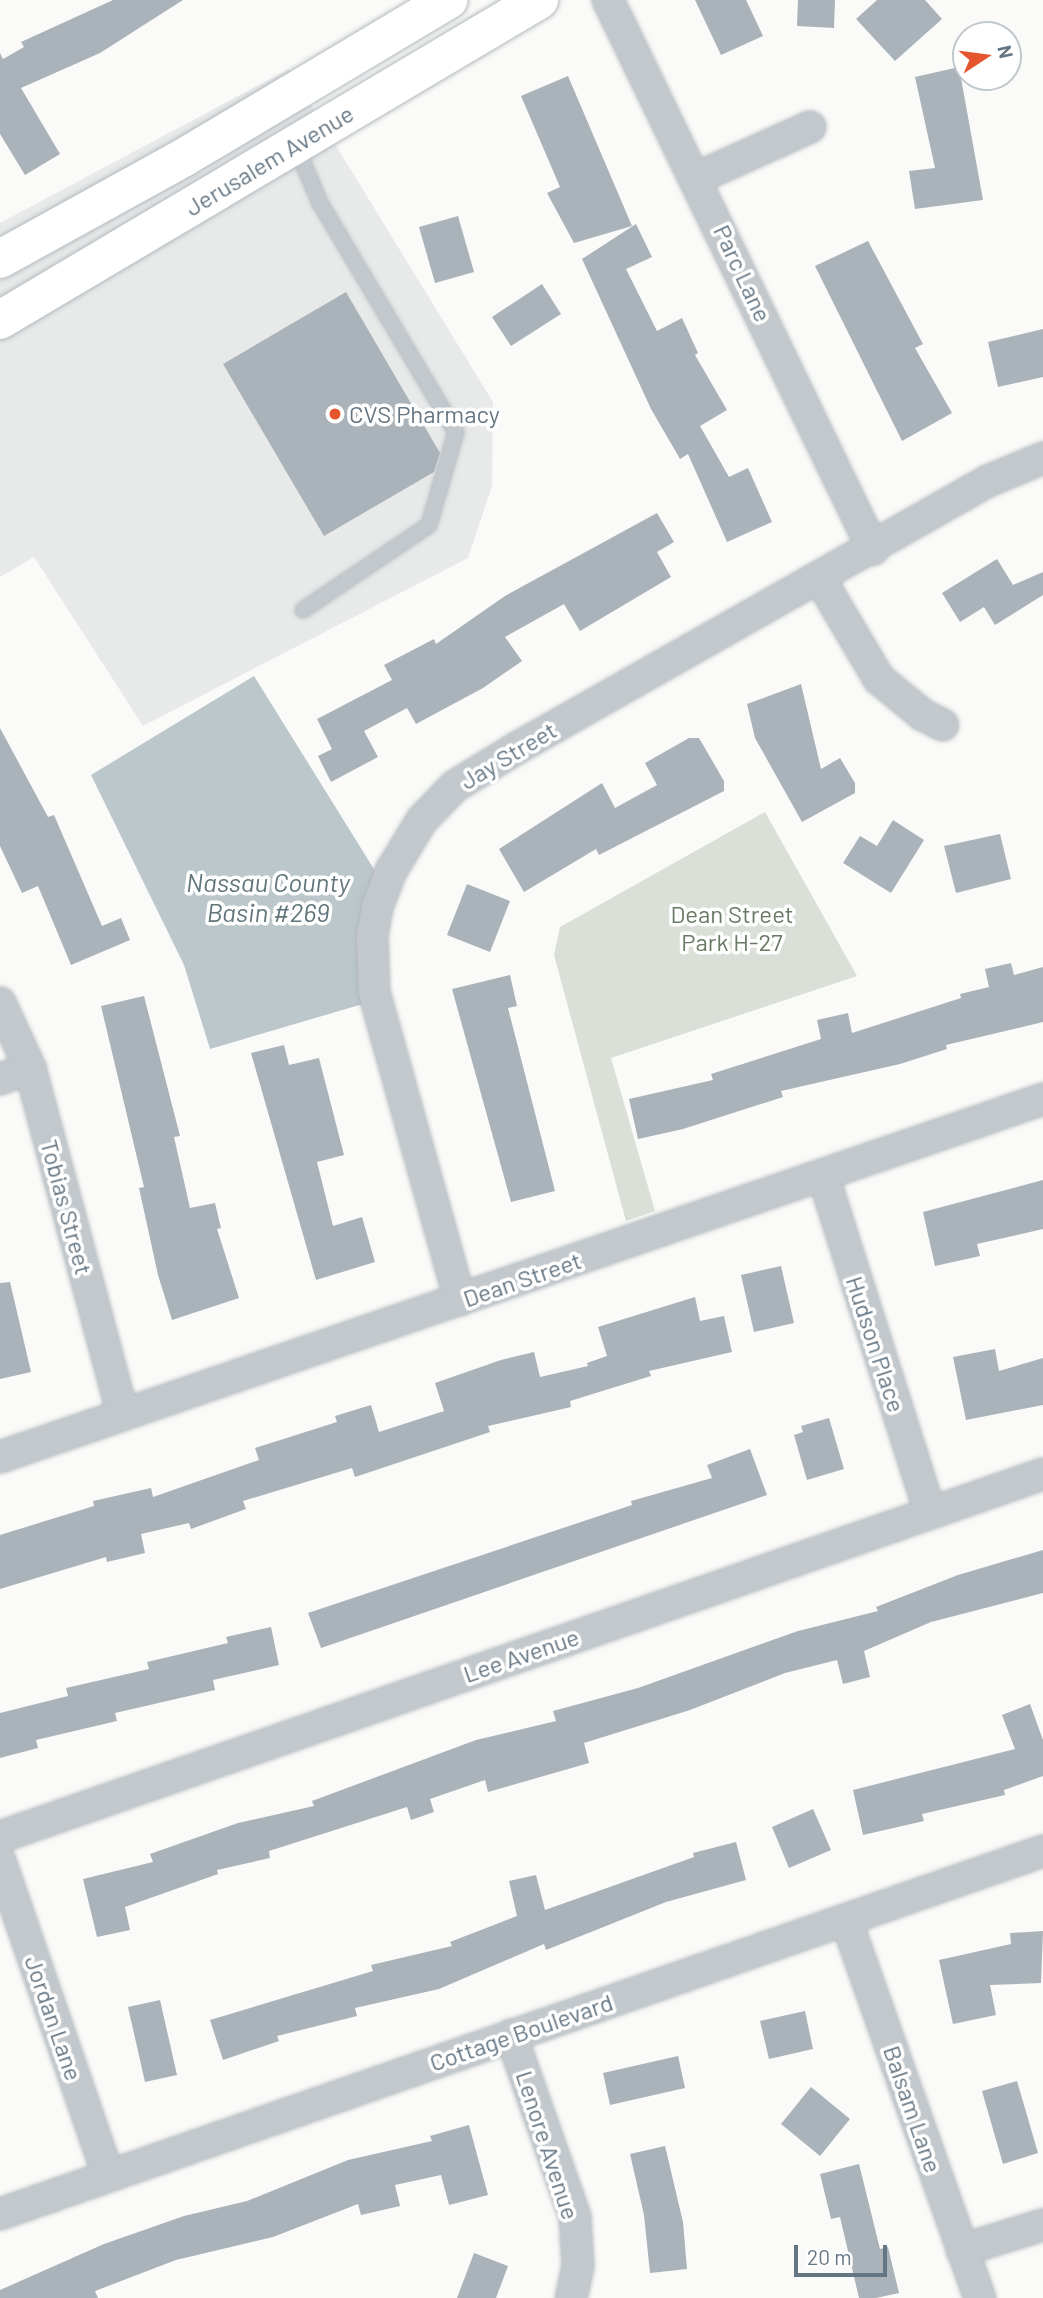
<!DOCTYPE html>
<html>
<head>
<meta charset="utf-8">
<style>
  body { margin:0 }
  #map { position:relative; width:1043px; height:2298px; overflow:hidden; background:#fafaf8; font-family:Barlow,sans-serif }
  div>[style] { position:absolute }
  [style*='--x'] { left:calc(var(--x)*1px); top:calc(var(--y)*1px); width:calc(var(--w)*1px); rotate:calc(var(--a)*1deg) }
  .built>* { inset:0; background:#e8e9e9 }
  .green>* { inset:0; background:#dadfd7 }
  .water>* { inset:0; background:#bbc7cb }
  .building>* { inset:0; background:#aab3b9 }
  .roads { filter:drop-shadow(0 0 2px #b3babf) drop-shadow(0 0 2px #b3babf) }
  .service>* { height:14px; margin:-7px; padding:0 7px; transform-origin:7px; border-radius:7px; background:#c3c8cc }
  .minor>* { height:30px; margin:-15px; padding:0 15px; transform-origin:15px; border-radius:15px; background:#c3c8cc }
  .secondary>* { height:38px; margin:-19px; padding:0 19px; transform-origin:19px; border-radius:19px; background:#fff }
  .dots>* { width:19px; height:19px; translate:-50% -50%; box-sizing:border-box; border:4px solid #fff; border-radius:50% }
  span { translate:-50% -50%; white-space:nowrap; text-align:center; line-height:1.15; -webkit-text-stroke:7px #fff; paint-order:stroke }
  .street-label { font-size:24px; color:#657683 }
  .poi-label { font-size:24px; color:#657683 }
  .left { translate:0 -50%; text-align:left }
  .park-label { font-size:24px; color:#687a64 }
  .water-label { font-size:26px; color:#60757c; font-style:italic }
  .north { position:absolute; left:952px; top:21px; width:70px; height:70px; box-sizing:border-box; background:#fff; border:2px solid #c1c8cd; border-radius:50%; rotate:77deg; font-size:19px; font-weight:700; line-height:28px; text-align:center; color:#657683 }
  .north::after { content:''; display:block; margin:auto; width:24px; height:32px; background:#e4572e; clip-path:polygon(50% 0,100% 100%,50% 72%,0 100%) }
  .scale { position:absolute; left:794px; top:2245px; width:93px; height:32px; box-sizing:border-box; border:4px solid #657683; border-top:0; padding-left:9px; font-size:21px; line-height:24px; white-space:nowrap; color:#657683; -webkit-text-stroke:5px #fff; paint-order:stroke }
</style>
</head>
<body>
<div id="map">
  <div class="built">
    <i style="clip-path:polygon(289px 69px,493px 402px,492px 486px,468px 558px,143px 726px,34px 557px,0 577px,0 223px)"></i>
  </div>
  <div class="green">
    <i style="clip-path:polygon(765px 812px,857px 976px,611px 1058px,655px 1211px,626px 1221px,554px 955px,560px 927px)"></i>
  </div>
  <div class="water">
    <i style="clip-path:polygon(254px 676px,382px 882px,373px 1001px,210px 1049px,184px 965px,91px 775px)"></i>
  </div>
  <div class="building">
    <i style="clip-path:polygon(113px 0,183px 0,100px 53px,21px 88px,60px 154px,25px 175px,0 134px,0 53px,3px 59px,24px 47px,21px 42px)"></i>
    <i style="clip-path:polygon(695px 0,746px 0,763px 36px,721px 55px)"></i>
    <i style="clip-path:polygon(798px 0,835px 0,834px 28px,797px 26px)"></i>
    <i style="clip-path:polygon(877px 0,925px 0,942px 19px,895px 61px,856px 19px)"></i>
    <i style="clip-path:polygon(959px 67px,983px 200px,915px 209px,909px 171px,935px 168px,915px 77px)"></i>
    <i style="clip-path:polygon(568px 76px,632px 226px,574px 243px,547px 193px,560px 187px,521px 96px)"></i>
    <i style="clip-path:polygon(458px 216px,474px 272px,435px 283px,419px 227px)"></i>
    <i style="clip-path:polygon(636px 224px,652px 257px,626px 269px,657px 331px,682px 318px,698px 353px,695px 355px,727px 410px,700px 426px,729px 477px,748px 468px,772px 522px,727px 542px,688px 454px,680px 459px,651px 409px,582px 259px)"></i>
    <i style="clip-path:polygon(868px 241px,923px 344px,915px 348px,952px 413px,902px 441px,815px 266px)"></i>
    <i style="clip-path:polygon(542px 284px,561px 314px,511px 346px,492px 317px)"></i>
    <i style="clip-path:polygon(346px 292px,440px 453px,434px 472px,324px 536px,223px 364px)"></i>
    <i style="clip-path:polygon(1043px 329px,1043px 377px,998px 387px,988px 342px)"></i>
    <i style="clip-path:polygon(657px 513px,674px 542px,657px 552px,671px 577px,580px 631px,564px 604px,505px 637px,522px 661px,483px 688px,416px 724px,407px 708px,364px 731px,378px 757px,331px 782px,318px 756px,332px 749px,317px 719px,392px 680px,384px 665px,434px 639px,436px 644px,505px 596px)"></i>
    <i style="clip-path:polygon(997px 559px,1013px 585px,1043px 572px,1043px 595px,995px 625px,984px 607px,960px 622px,942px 593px)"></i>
    <i style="clip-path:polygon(801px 684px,821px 769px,840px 758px,855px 783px,855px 793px,802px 822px,755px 738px,747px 704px)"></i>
    <i style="clip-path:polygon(0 728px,48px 817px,54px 815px,102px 926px,121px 918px,130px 940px,71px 965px,38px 886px,22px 893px,0 846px)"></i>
    <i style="clip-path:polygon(689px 738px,699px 738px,724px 781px,724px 791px,599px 855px,596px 849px,524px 892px,499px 849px,602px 783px,615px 808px,657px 785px,645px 763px)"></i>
    <i style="clip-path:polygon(893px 820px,924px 840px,891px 893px,843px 863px,860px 836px,877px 846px)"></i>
    <i style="clip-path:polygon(1000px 834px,1011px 879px,956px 893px,944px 846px)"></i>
    <i style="clip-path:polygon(467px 884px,510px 901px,490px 952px,447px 935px)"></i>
    <i style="clip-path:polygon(1011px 963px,1014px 975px,1043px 967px,1043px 1022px,946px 1045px,947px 1049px,900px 1064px,781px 1091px,783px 1097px,683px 1129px,638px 1139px,629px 1099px,713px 1080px,711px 1074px,821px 1039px,817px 1020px,848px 1013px,852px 1033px,961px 998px,960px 994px,989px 987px,985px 969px)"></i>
    <i style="clip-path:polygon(510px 975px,517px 1006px,508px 1008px,555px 1191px,511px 1202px,452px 989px)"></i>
    <i style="clip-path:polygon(144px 996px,180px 1136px,174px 1137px,190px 1208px,215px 1203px,221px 1228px,217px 1229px,239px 1298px,172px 1320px,158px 1275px,139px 1188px,144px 1187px,101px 1006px)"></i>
    <i style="clip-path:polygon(284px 1045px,289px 1065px,319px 1058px,344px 1155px,317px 1162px,333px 1226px,362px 1217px,375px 1262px,316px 1280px,251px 1053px)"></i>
    <i style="clip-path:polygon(1043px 1180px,1043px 1229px,977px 1244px,980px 1256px,935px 1266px,923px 1212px)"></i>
    <i style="clip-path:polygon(781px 1266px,794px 1323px,754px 1332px,741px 1275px)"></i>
    <i style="clip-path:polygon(10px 1282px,31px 1372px,0 1379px,0 1283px)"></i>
    <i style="clip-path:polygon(695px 1297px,700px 1321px,724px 1316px,732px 1352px,649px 1371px,651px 1376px,570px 1401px,571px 1407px,488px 1426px,490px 1432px,355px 1477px,352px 1468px,243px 1501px,246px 1509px,191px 1529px,189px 1523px,141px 1534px,145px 1553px,107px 1562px,106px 1557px,0 1589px,0 1535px,94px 1506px,93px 1501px,151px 1488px,153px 1497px,259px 1460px,255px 1448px,337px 1422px,335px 1416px,371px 1405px,379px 1432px,444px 1411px,435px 1383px,501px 1360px,534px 1352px,540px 1377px,588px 1366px,587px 1363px,607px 1356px,598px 1327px)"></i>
    <i style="clip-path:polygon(995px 1349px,999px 1371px,1043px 1358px,1043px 1405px,966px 1420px,953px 1357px)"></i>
    <i style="clip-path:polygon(829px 1418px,844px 1469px,807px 1480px,794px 1435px,803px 1432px,801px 1426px)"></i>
    <i style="clip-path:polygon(750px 1449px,767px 1495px,321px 1648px,308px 1613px,632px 1505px,631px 1501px,712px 1478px,707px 1465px)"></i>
    <i style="clip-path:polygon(1043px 1550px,1043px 1593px,931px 1622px,864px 1651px,870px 1677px,843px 1684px,837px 1660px,785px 1673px,690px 1710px,584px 1743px,589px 1763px,488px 1792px,485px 1780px,430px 1799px,434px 1812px,411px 1820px,407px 1807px,269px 1851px,270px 1858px,217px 1870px,218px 1874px,125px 1907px,130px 1930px,97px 1937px,83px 1879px,153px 1862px,150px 1854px,238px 1823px,314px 1806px,312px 1801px,476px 1740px,556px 1721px,553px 1711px,638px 1688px,798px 1631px,878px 1611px,876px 1607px,958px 1575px)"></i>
    <i style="clip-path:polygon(271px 1627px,279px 1665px,213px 1680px,215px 1690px,115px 1713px,117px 1721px,36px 1740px,38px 1748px,0 1758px,0 1713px,68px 1696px,66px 1688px,149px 1669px,147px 1662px,228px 1643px,226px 1637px)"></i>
    <i style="clip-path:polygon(1030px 1704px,1043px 1740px,1043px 1776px,1004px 1790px,1005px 1795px,922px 1814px,924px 1821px,863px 1835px,853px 1790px,1015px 1749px,1002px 1715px)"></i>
    <i style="clip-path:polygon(813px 1809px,831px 1850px,789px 1868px,772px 1827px)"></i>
    <i style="clip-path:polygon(736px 1842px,746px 1880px,666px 1902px,546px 1950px,544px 1944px,439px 1989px,355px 2008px,357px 2016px,277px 2036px,279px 2041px,223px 2060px,210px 2020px,373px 1971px,371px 1965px,452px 1946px,450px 1942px,517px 1916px,509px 1881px,536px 1875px,545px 1910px,694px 1857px,693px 1853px)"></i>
    <i style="clip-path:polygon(1043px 1931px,1041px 1983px,990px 1985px,996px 2015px,953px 2024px,939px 1960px,1011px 1944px,1010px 1933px)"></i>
    <i style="clip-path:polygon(160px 2000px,177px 2075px,145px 2082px,128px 2007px)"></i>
    <i style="clip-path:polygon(805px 2011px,813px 2049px,769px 2059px,760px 2021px)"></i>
    <i style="clip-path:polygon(678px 2056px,685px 2088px,610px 2105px,603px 2073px)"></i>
    <i style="clip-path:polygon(1017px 2081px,1038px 2153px,1003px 2164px,982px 2091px)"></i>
    <i style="clip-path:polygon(811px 2087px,850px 2119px,820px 2156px,781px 2124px)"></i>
    <i style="clip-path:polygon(469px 2125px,488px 2195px,449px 2205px,441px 2175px,395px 2185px,400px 2206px,361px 2215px,358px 2204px,273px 2237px,176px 2260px,95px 2291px,98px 2298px,0 2298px,0 2290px,104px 2244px,184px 2216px,247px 2201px,348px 2160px,432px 2141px,430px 2136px)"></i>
    <i style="clip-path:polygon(665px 2146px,683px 2222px,687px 2269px,650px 2273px,644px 2215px,630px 2154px)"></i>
    <i style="clip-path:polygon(859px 2164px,880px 2249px,888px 2247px,899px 2293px,876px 2298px,859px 2298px,840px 2217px,831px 2219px,820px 2174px)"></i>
    <i style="clip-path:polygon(474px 2253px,508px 2266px,496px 2298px,457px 2298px)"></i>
  </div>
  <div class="roads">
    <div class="service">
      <i style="--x:296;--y:146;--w:62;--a:67.2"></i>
      <i style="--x:320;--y:203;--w:266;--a:59.3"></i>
      <i style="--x:456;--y:432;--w:97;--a:106.2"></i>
      <i style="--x:429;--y:525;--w:152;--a:146"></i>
    </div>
    <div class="minor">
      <i style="--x:608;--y:0;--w:610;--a:64.23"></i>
      <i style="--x:697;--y:178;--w:124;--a:-24.3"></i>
      <i style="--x:820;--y:579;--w:116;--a:59.5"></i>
      <i style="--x:879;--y:679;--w:57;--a:39.3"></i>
      <i style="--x:923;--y:715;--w:22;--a:27"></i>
      <i style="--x:0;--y:1003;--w:72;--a:65.2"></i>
      <i style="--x:30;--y:1068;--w:358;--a:75"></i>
      <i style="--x:0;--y:1079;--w:32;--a:-20"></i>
      <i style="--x:823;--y:1175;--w:354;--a:72.4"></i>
      <i style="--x:460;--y:1300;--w:321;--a:-105.6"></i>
      <i style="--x:374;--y:991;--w:55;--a:-92.1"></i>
      <i style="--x:372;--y:936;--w:29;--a:-80"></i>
      <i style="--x:377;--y:907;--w:39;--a:-69"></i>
      <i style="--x:391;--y:871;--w:60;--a:-58.7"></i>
      <i style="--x:422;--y:820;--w:47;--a:-45.9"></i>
      <i style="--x:455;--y:786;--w:73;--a:-31.5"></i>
      <i style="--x:517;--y:748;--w:541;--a:-29.55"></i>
      <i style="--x:988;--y:481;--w:60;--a:-22.7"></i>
      <i style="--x:0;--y:1457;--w:1103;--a:-18.94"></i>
      <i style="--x:0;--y:1837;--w:1104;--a:-19.19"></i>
      <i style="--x:0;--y:1861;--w:332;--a:71"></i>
      <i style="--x:846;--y:1920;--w:401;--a:70.5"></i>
      <i style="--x:511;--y:2035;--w:193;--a:70.6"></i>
      <i style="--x:575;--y:2217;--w:49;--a:86.5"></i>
      <i style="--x:578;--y:2266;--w:33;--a:102"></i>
      <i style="--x:0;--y:2214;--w:1104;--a:-19.19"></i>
      <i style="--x:962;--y:2250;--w:85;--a:-17.2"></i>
    </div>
    <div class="secondary">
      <i style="--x:0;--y:259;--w:209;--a:-28.9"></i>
      <i style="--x:183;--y:158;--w:309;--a:-30.8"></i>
      <i style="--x:0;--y:320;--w:627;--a:-30.7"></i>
    </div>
  </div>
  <div class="dots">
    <i style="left:335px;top:414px;background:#e4572e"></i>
  </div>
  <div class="street-label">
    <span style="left:269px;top:160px;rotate:-31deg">Jerusalem Avenue</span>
    <span style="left:743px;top:273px;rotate:65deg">Parc Lane</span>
    <span style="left:508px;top:755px;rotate:-31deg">Jay Street</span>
    <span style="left:67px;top:1207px;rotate:75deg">Tobias Street</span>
    <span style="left:522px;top:1279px;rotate:-19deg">Dean Street</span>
    <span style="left:876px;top:1344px;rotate:72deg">Hudson Place</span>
    <span style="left:521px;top:1655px;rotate:-19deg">Lee Avenue</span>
    <span style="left:54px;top:2018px;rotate:71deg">Jordan Lane</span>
    <span style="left:521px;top:2032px;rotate:-19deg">Cottage Boulevard</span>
    <span style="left:913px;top:2109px;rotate:71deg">Balsam Lane</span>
    <span style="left:548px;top:2145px;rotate:72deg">Lenore Avenue</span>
  </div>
  <div class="poi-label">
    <span class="left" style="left:349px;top:414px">CVS Pharmacy</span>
  </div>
  <div class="park-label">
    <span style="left:732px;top:928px">Dean Street<br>Park H-27</span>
  </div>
  <div class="water-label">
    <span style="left:268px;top:897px">Nassau County<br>Basin #269</span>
  </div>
  <div class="north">N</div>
  <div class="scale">20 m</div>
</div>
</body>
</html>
